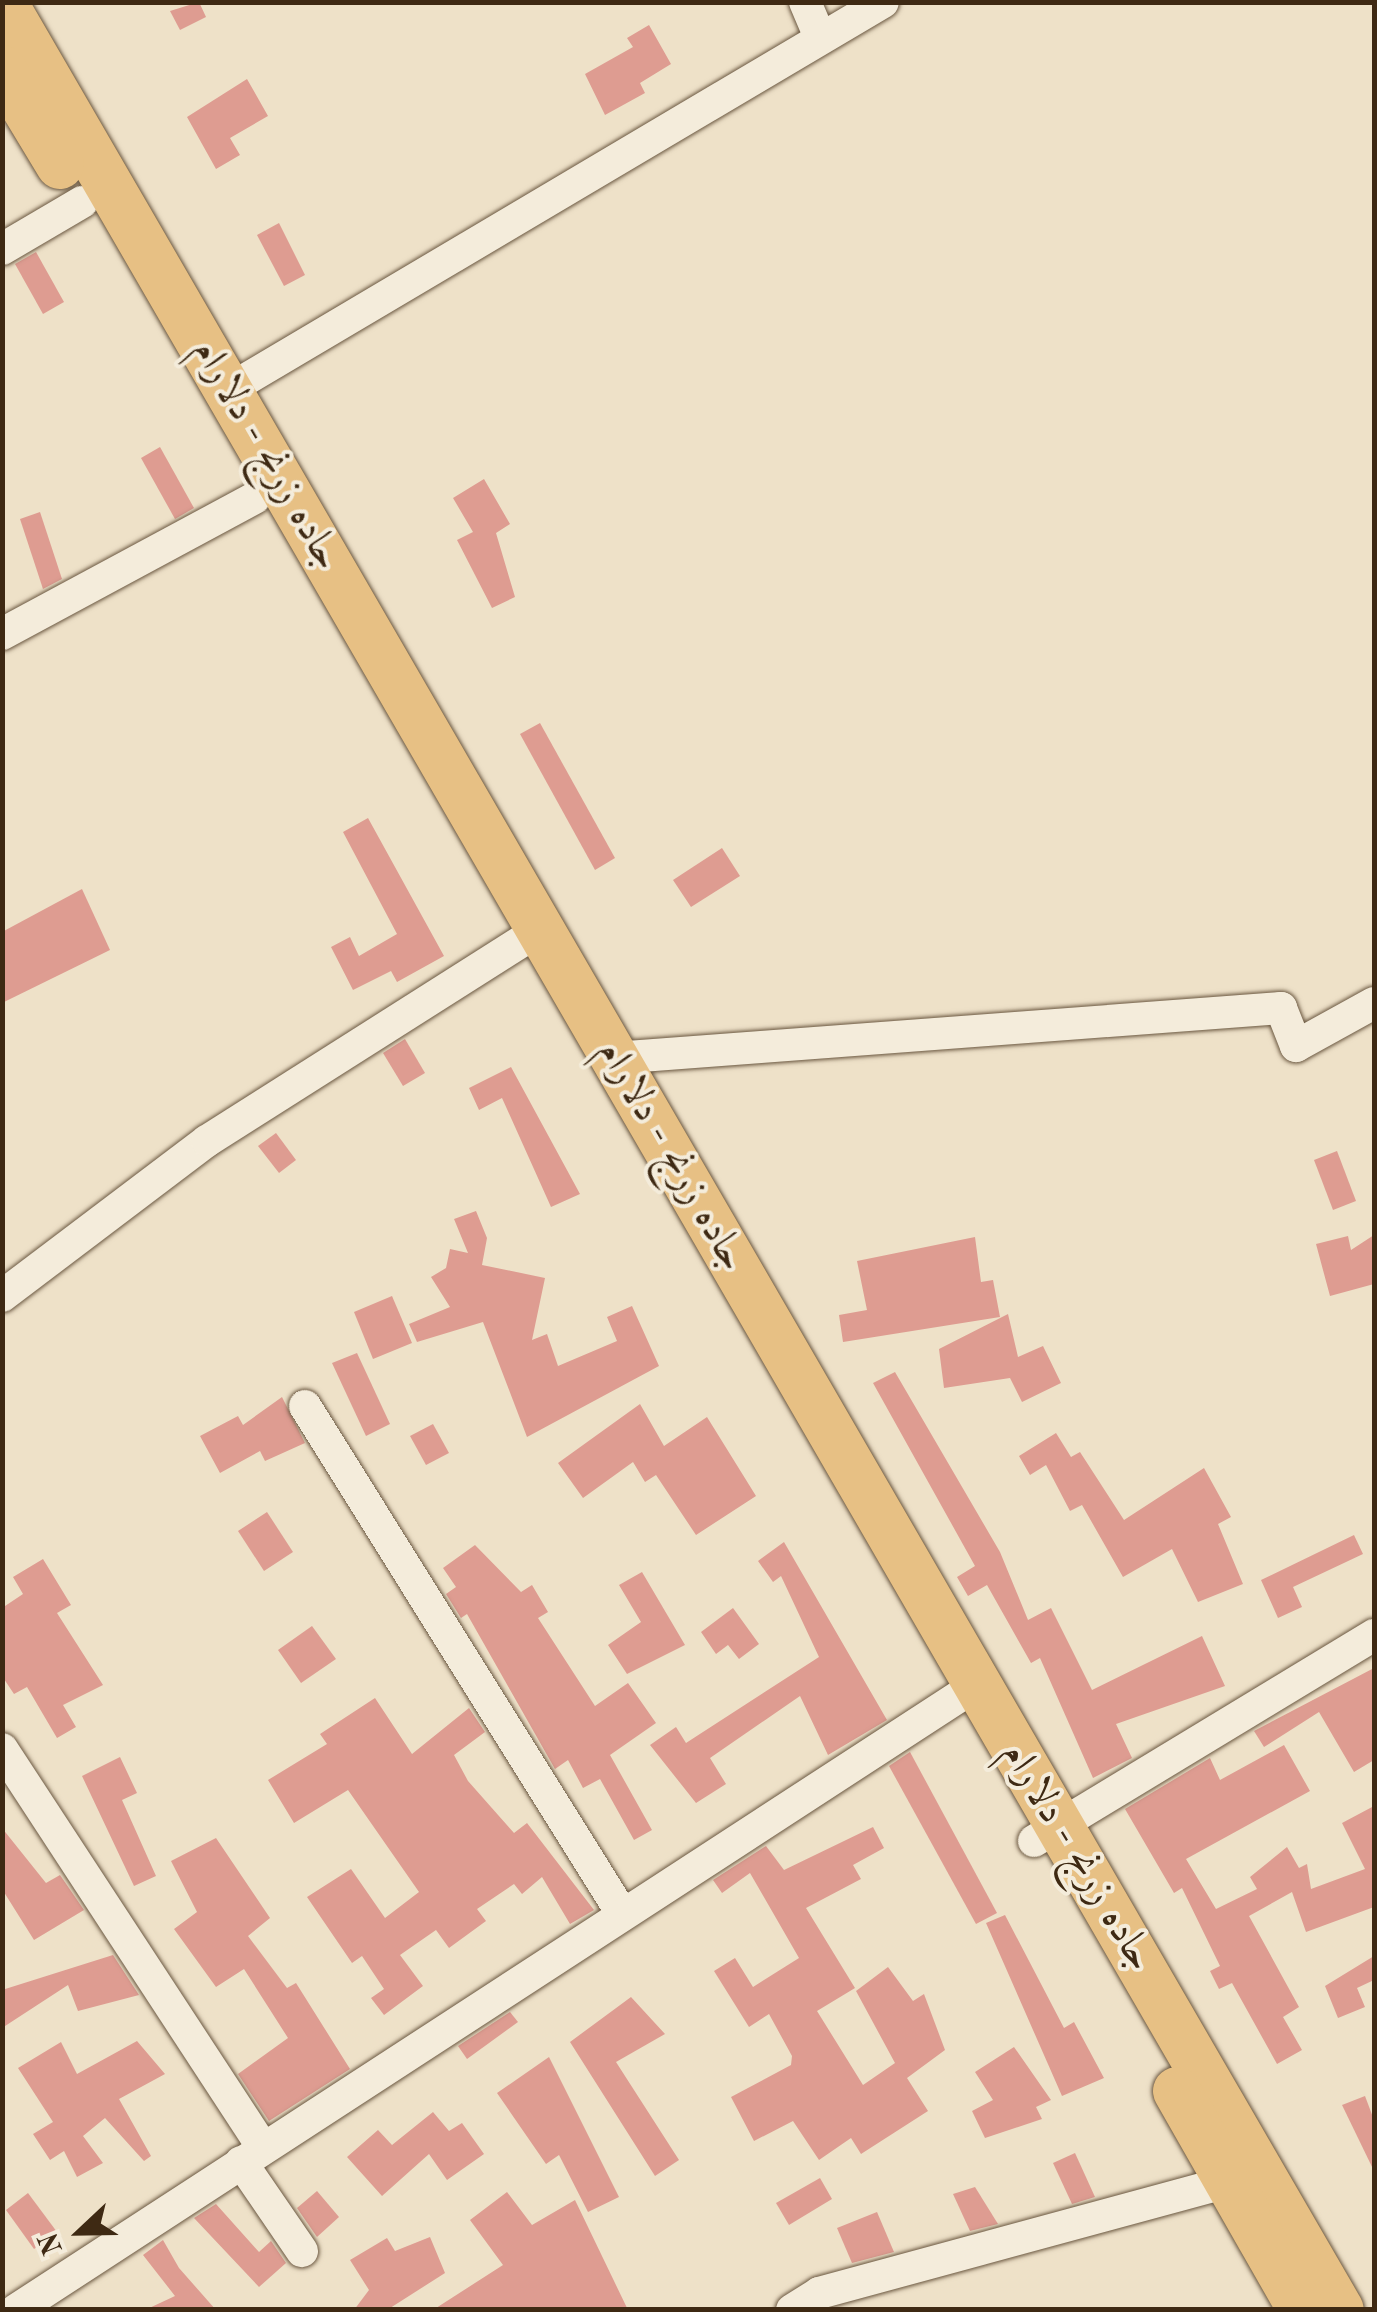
<!DOCTYPE html>
<html>
<head>
<meta charset="utf-8">
<style>
  body { margin:0 }
  #map { position:relative; width:1377px; height:2312px; overflow:hidden; background:#eee1c8; font-family:"Old Standard TT",Amiri,serif }
  div>[style] { position:absolute }
  [style*='--x'] { left:calc(var(--x)*1px); top:calc(var(--y)*1px); width:calc(var(--w)*1px); rotate:calc(var(--a)*1deg) }
  .building>* { inset:0; background:#de9c91 }
  .roads { filter:drop-shadow(0 0 2px #6a5740) drop-shadow(0 0 2px #6a5740) }
  .minor>* { height:32px; margin:-16px; padding:0 16px; transform-origin:16px; border-radius:16px; background:#f4ecdb }
  .highway>* { height:48px; margin:-24px; padding:0 24px; transform-origin:24px; border-radius:24px; background:#e7c084 }
  span { translate:-50% -50%; white-space:nowrap; text-align:center; line-height:1.15; -webkit-text-stroke:8px #f4ecdb; paint-order:stroke }
  .street-label { font-size:40px; color:#3e2913 }
  .frame { position:absolute; inset:0; border:5px solid #3e2913; pointer-events:none }
  .north { position:absolute; left:30px; top:2182px; width:100px; height:100px; -webkit-text-stroke:8px #f4ecdb; paint-order:stroke; rotate:248deg; font-size:28px; font-weight:700; line-height:40px; text-align:center; color:#3e2913 }
  .north::after { content:''; display:block; margin:auto; width:35px; height:45px; background:#3e2913; clip-path:polygon(50% 0,100% 100%,50% 72%,0 100%) }
</style>
</head>
<body>
<div id="map">
  <div class="building">
    <i style="clip-path:polygon(199px 2px,206px 17px,180px 30px,170px 11px)"></i>
    <i style="clip-path:polygon(649px 25px,671px 64px,640px 83px,645px 93px,605px 115px,585px 74px,633px 47px,627px 38px)"></i>
    <i style="clip-path:polygon(247px 79px,268px 116px,230px 138px,240px 155px,216px 169px,187px 117px)"></i>
    <i style="clip-path:polygon(279px 223px,305px 275px,284px 286px,257px 235px)"></i>
    <i style="clip-path:polygon(36px 252px,64px 302px,43px 314px,15px 264px)"></i>
    <i style="clip-path:polygon(160px 447px,194px 508px,175px 519px,141px 458px)"></i>
    <i style="clip-path:polygon(484px 479px,510px 524px,496px 533px,515px 597px,492px 608px,457px 540px,473px 532px,453px 498px)"></i>
    <i style="clip-path:polygon(40px 512px,62px 579px,43px 589px,20px 519px)"></i>
    <i style="clip-path:polygon(540px 723px,615px 858px,595px 870px,520px 734px)"></i>
    <i style="clip-path:polygon(368px 818px,444px 956px,397px 982px,391px 971px,353px 990px,331px 947px,350px 937px,359px 956px,397px 934px,343px 832px)"></i>
    <i style="clip-path:polygon(722px 848px,740px 876px,691px 907px,673px 880px)"></i>
    <i style="clip-path:polygon(82px 889px,110px 950px,2px 1003px,2px 932px)"></i>
    <i style="clip-path:polygon(405px 1039px,425px 1073px,403px 1086px,383px 1053px)"></i>
    <i style="clip-path:polygon(511px 1067px,580px 1194px,551px 1207px,502px 1098px,479px 1110px,469px 1088px)"></i>
    <i style="clip-path:polygon(276px 1133px,296px 1160px,279px 1173px,258px 1146px)"></i>
    <i style="clip-path:polygon(1337px 1151px,1356px 1201px,1333px 1210px,1314px 1160px)"></i>
    <i style="clip-path:polygon(476px 1211px,487px 1238px,482px 1265px,545px 1278px,532px 1340px,547px 1334px,558px 1366px,617px 1341px,607px 1317px,632px 1306px,659px 1366px,527px 1437px,483px 1322px,417px 1342px,409px 1324px,450px 1307px,431px 1277px,446px 1268px,450px 1249px,468px 1253px,454px 1219px)"></i>
    <i style="clip-path:polygon(1374px 1235px,1374px 1284px,1330px 1296px,1316px 1244px,1348px 1236px,1351px 1250px)"></i>
    <i style="clip-path:polygon(975px 1237px,981px 1282px,993px 1280px,1000px 1317px,843px 1342px,839px 1315px,867px 1310px,857px 1261px)"></i>
    <i style="clip-path:polygon(392px 1296px,412px 1343px,373px 1359px,354px 1312px)"></i>
    <i style="clip-path:polygon(1008px 1314px,1018px 1357px,1043px 1346px,1061px 1383px,1022px 1402px,1010px 1378px,944px 1388px,939px 1349px)"></i>
    <i style="clip-path:polygon(357px 1353px,390px 1424px,366px 1436px,332px 1363px)"></i>
    <i style="clip-path:polygon(895px 1372px,1000px 1552px,1028px 1620px,1051px 1608px,1092px 1690px,1202px 1636px,1225px 1686px,1116px 1724px,1132px 1758px,1093px 1778px,1040px 1658px,1031px 1663px,987px 1585px,968px 1596px,957px 1577px,975px 1566px,873px 1383px)"></i>
    <i style="clip-path:polygon(282px 1397px,305px 1443px,265px 1461px,260px 1451px,220px 1473px,200px 1436px,238px 1416px,243px 1425px)"></i>
    <i style="clip-path:polygon(640px 1404px,664px 1446px,707px 1417px,756px 1496px,696px 1535px,656px 1475px,645px 1482px,633px 1462px,583px 1498px,558px 1463px)"></i>
    <i style="clip-path:polygon(433px 1424px,449px 1453px,426px 1465px,410px 1436px)"></i>
    <i style="clip-path:polygon(1056px 1433px,1071px 1457px,1080px 1452px,1124px 1520px,1204px 1468px,1231px 1517px,1218px 1524px,1243px 1584px,1198px 1602px,1172px 1549px,1123px 1577px,1082px 1505px,1070px 1511px,1046px 1465px,1030px 1475px,1019px 1456px)"></i>
    <i style="clip-path:polygon(267px 1512px,293px 1552px,264px 1571px,238px 1531px)"></i>
    <i style="clip-path:polygon(1354px 1535px,1363px 1554px,1293px 1587px,1302px 1607px,1278px 1618px,1261px 1580px)"></i>
    <i style="clip-path:polygon(784px 1542px,887px 1720px,828px 1755px,800px 1696px,710px 1758px,726px 1784px,696px 1803px,650px 1745px,676px 1727px,686px 1743px,819px 1657px,781px 1576px,773px 1582px,758px 1561px)"></i>
    <i style="clip-path:polygon(475px 1545px,521px 1592px,532px 1585px,548px 1612px,538px 1618px,595px 1706px,628px 1683px,656px 1723px,610px 1755px,652px 1830px,634px 1840px,600px 1779px,583px 1788px,568px 1760px,555px 1769px,467px 1614px,461px 1618px,446px 1594px,456px 1587px,443px 1568px)"></i>
    <i style="clip-path:polygon(43px 1559px,71px 1605px,57px 1613px,103px 1685px,63px 1705px,76px 1727px,57px 1738px,27px 1687px,14px 1694px,2px 1676px,2px 1608px,23px 1594px,13px 1577px)"></i>
    <i style="clip-path:polygon(642px 1572px,685px 1645px,627px 1674px,608px 1645px,641px 1622px,619px 1585px)"></i>
    <i style="clip-path:polygon(733px 1608px,759px 1644px,739px 1659px,728px 1645px,716px 1654px,701px 1632px)"></i>
    <i style="clip-path:polygon(312px 1626px,336px 1659px,301px 1683px,278px 1650px)"></i>
    <i style="clip-path:polygon(1374px 1668px,1374px 1760px,1354px 1772px,1319px 1712px,1264px 1747px,1254px 1731px)"></i>
    <i style="clip-path:polygon(375px 1698px,412px 1754px,469px 1708px,485px 1732px,454px 1755px,468px 1781px,514px 1833px,527px 1823px,594px 1910px,570px 1924px,542px 1877px,522px 1894px,514px 1884px,477px 1909px,486px 1921px,449px 1948px,436px 1930px,400px 1955px,423px 1986px,384px 2015px,371px 1998px,384px 1989px,362px 1956px,352px 1963px,307px 1897px,351px 1869px,385px 1918px,419px 1892px,348px 1790px,294px 1823px,268px 1780px,327px 1744px,320px 1734px)"></i>
    <i style="clip-path:polygon(1284px 1745px,1310px 1791px,1186px 1859px,1216px 1909px,1257px 1889px,1250px 1877px,1287px 1847px,1299px 1868px,1307px 1864px,1311px 1889px,1365px 1869px,1342px 1823px,1374px 1806px,1374px 1907px,1306px 1932px,1292px 1892px,1249px 1916px,1299px 2007px,1283px 2017px,1302px 2050px,1277px 2064px,1232px 1983px,1219px 1989px,1210px 1971px,1220px 1966px,1182px 1888px,1174px 1893px,1125px 1809px,1210px 1758px,1220px 1780px)"></i>
    <i style="clip-path:polygon(910px 1752px,997px 1913px,976px 1924px,889px 1766px)"></i>
    <i style="clip-path:polygon(120px 1757px,137px 1793px,122px 1800px,156px 1876px,134px 1886px,82px 1776px)"></i>
    <i style="clip-path:polygon(873px 1827px,884px 1848px,853px 1865px,861px 1879px,806px 1908px,855px 1988px,817px 2011px,863px 2085px,895px 2063px,856px 1991px,888px 1967px,913px 2001px,924px 1994px,945px 2050px,907px 2078px,928px 2111px,861px 2154px,851px 2138px,819px 2160px,793px 2121px,754px 2141px,731px 2097px,791px 2065px,792px 2056px,769px 2014px,749px 2027px,714px 1971px,735px 1958px,753px 1987px,799px 1958px,750px 1873px,722px 1893px,713px 1880px,766px 1846px,784px 1870px)"></i>
    <i style="clip-path:polygon(2px 1828px,46px 1883px,60px 1875px,84px 1910px,34px 1940px,2px 1889px)"></i>
    <i style="clip-path:polygon(216px 1838px,270px 1918px,248px 1936px,287px 1988px,296px 1983px,350px 2069px,269px 2121px,238px 2074px,288px 2038px,244px 1969px,216px 1987px,174px 1929px,197px 1912px,171px 1861px)"></i>
    <i style="clip-path:polygon(1005px 1915px,1064px 2028px,1074px 2022px,1104px 2078px,1062px 2096px,986px 1923px)"></i>
    <i style="clip-path:polygon(113px 1955px,139px 1995px,78px 2011px,68px 1985px,2px 2028px,2px 1990px)"></i>
    <i style="clip-path:polygon(1374px 1956px,1374px 1980px,1357px 1988px,1365px 2007px,1338px 2018px,1325px 1986px)"></i>
    <i style="clip-path:polygon(631px 1997px,665px 2034px,616px 2062px,679px 2160px,655px 2176px,570px 2042px)"></i>
    <i style="clip-path:polygon(510px 2012px,518px 2022px,467px 2059px,458px 2046px)"></i>
    <i style="clip-path:polygon(137px 2041px,165px 2074px,119px 2099px,151px 2156px,144px 2161px,105px 2118px,83px 2136px,103px 2163px,77px 2177px,64px 2151px,50px 2160px,33px 2134px,53px 2122px,18px 2068px,61px 2042px,77px 2074px)"></i>
    <i style="clip-path:polygon(1014px 2047px,1051px 2100px,1036px 2107px,1042px 2119px,985px 2138px,972px 2111px,993px 2100px,975px 2072px)"></i>
    <i style="clip-path:polygon(549px 2057px,619px 2197px,588px 2212px,559px 2155px,546px 2164px,497px 2093px)"></i>
    <i style="clip-path:polygon(1365px 2096px,1374px 2120px,1374px 2171px,1342px 2105px)"></i>
    <i style="clip-path:polygon(433px 2112px,449px 2131px,462px 2123px,484px 2154px,447px 2180px,429px 2154px,382px 2196px,347px 2157px,378px 2130px,392px 2145px)"></i>
    <i style="clip-path:polygon(1075px 2153px,1095px 2197px,1072px 2204px,1053px 2163px)"></i>
    <i style="clip-path:polygon(820px 2178px,832px 2199px,789px 2225px,776px 2203px)"></i>
    <i style="clip-path:polygon(975px 2187px,998px 2224px,970px 2231px,953px 2194px)"></i>
    <i style="clip-path:polygon(317px 2191px,339px 2217px,317px 2237px,297px 2208px)"></i>
    <i style="clip-path:polygon(507px 2192px,532px 2225px,575px 2200px,628px 2310px,433px 2310px,503px 2265px,470px 2220px)"></i>
    <i style="clip-path:polygon(28px 2193px,57px 2232px,34px 2249px,6px 2210px)"></i>
    <i style="clip-path:polygon(216px 2204px,259px 2252px,271px 2241px,286px 2263px,259px 2287px,194px 2218px)"></i>
    <i style="clip-path:polygon(877px 2212px,894px 2252px,852px 2263px,837px 2228px)"></i>
    <i style="clip-path:polygon(430px 2237px,445px 2273px,387px 2310px,354px 2310px,369px 2290px,350px 2260px,387px 2238px,395px 2251px)"></i>
    <i style="clip-path:polygon(163px 2240px,179px 2268px,216px 2310px,145px 2310px,175px 2296px,143px 2255px)"></i>
  </div>
  <div class="roads">
    <div class="minor">
      <i style="--x:805;--y:2;--w:39;--a:67"></i>
      <i style="--x:2;--y:249;--w:93;--a:-30.4"></i>
      <i style="--x:228;--y:390;--w:761;--a:-30.64"></i>
      <i style="--x:2;--y:634;--w:287;--a:-28.3"></i>
      <i style="--x:614;--y:1058;--w:669;--a:-4.29"></i>
      <i style="--x:1281;--y:1008;--w:41;--a:68.5"></i>
      <i style="--x:1296;--y:1046;--w:89;--a:-28.9"></i>
      <i style="--x:2;--y:1296;--w:257;--a:-37.1"></i>
      <i style="--x:207;--y:1141;--w:394;--a:-32.4"></i>
      <i style="--x:305;--y:1406;--w:597;--a:58.01"></i>
      <i style="--x:2;--y:1749;--w:477;--a:56.8"></i>
      <i style="--x:1034;--y:1841;--w:398;--a:-31.2"></i>
      <i style="--x:241;--y:2162;--w:108;--a:55.6"></i>
      <i style="--x:16;--y:2310;--w:1144;--a:-33.05"></i>
      <i style="--x:792;--y:2310;--w:32;--a:-32"></i>
      <i style="--x:819;--y:2293;--w:443;--a:-15.2"></i>
    </div>
    <div class="highway">
      <i style="--x:3;--y:2;--w:2667;--a:59.92"></i>
      <i style="--x:2;--y:69;--w:112;--a:58.9"></i>
      <i style="--x:1177;--y:2091;--w:252;--a:60.3"></i>
    </div>
  </div>
  <div class="street-label">
    <span style="left:266px;top:455px;rotate:60deg">جاده زرنج - دلارام</span>
    <span style="left:671px;top:1156px;rotate:60deg">جاده زرنج - دلارام</span>
    <span style="left:1077px;top:1857px;rotate:59deg">جاده زرنج - دلارام</span>
  </div>
  <div class="frame"></div>
  <div class="north">N</div>
</div>
</body>
</html>
